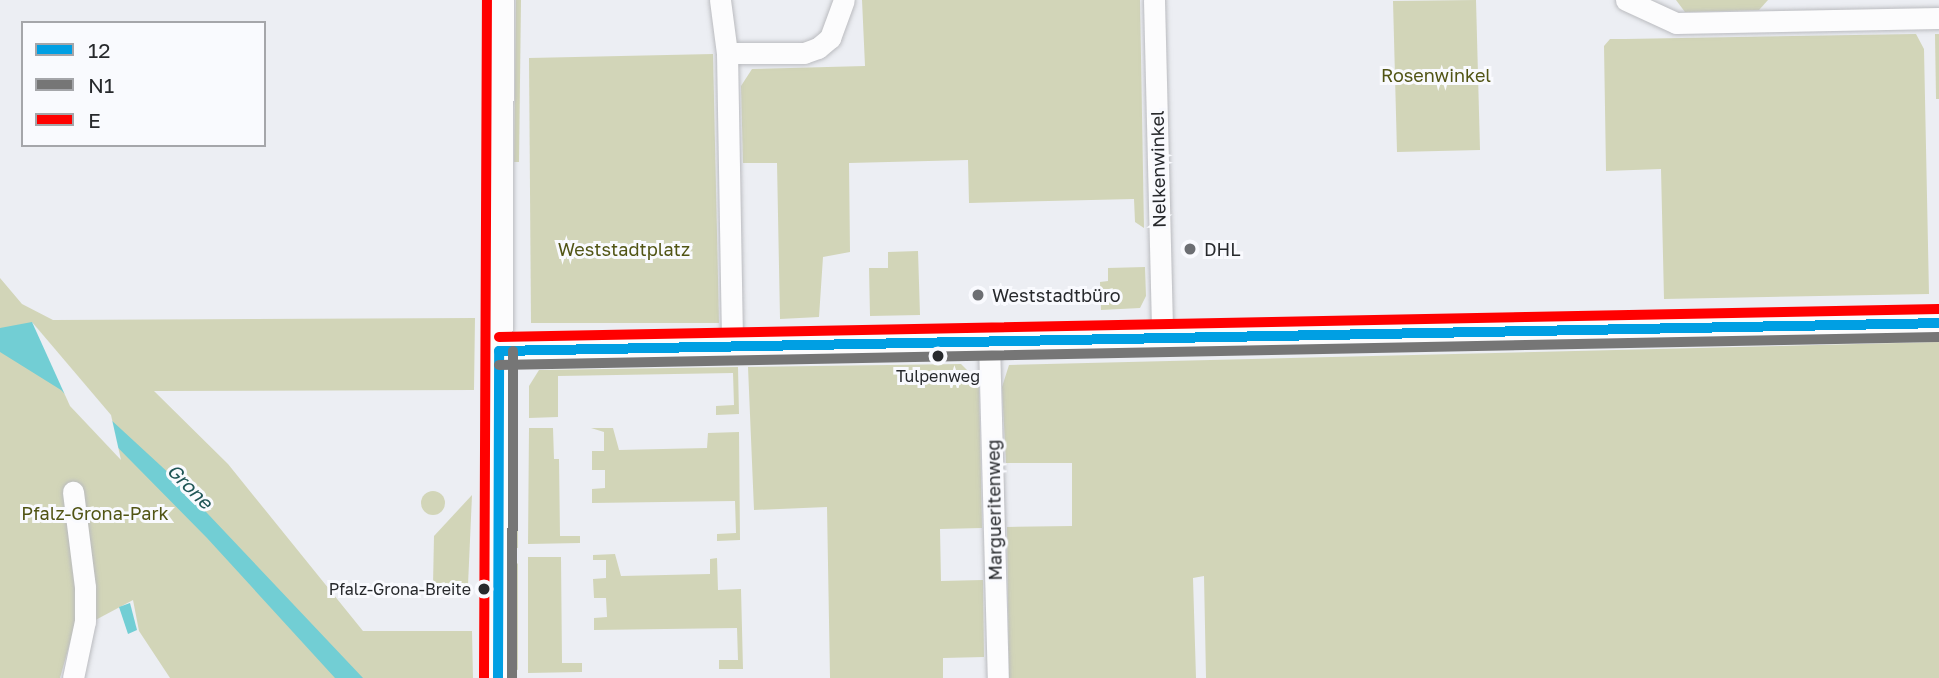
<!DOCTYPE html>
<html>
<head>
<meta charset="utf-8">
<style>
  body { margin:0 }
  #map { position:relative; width:1939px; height:678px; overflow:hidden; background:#eceef3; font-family:"Golos Text",sans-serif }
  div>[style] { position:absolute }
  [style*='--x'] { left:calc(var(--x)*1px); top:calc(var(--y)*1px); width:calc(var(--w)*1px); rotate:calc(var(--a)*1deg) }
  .green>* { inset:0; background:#d2d5b8 }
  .round { border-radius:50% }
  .water>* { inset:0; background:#72ced4 }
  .pier>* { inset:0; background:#eceef3 }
  .roads { filter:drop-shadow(0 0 2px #babbbf) drop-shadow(0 0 2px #babbbf) }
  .minor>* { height:21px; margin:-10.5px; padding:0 10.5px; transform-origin:10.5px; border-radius:10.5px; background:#fcfcfd }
  .tertiary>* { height:26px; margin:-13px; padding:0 13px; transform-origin:13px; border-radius:13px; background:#fcfcfd }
  .bus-1>* { height:10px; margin:-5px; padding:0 5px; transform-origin:5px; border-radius:5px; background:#009fe3 }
  .bus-2>* { height:10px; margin:-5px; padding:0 5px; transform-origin:5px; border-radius:5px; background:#767676 }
  .bus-3>* { height:10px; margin:-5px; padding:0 5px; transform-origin:5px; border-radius:5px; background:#f00 }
  .dots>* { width:19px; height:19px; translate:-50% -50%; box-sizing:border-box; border:4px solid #f9fafe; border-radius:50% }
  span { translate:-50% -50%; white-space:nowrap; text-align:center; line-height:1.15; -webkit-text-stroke:6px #f9fafe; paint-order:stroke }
  .bus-label { font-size:16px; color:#27292c }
  .right { translate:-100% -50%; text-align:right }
  .park-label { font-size:18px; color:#515414 }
  .street-label { font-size:18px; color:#27292c }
  .poi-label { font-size:18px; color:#27292c }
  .left { translate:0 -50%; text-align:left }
  .water-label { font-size:19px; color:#205657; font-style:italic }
  .legend { position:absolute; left:21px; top:21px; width:245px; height:126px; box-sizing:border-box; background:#f9fafe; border:2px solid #a5a6aa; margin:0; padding:9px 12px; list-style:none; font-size:21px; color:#27292c }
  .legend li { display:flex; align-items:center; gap:14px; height:35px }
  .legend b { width:35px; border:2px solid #a5a6aa }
</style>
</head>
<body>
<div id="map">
  <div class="green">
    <i style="clip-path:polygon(516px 0,521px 0,519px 162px,514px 162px)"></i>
    <i style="clip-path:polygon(862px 0,1140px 0,1144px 228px,1135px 222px,1134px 199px,969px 203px,968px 160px,849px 163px,850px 252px,823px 257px,819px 317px,780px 319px,777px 163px,743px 163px,741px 86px,752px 69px,865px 66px)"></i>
    <i style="clip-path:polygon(1476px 0,1480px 150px,1397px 152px,1393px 1px)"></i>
    <i style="clip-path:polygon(1676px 0,1768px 0,1759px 10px,1685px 12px)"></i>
    <i style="clip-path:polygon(1916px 34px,1924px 49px,1929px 294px,1664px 299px,1661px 169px,1606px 171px,1604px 46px,1610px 39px,1625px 39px)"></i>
    <i style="clip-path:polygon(1935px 34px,1939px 34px,1939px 99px,1936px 99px)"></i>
    <i style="clip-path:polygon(713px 54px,719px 323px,531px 323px,529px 58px)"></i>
    <i style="clip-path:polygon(918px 251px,920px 315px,870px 316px,869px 268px,888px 268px,888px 252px)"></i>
    <i style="clip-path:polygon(1145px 267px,1146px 296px,1140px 308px,1101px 310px,1100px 282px,1108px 281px,1108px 268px)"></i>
    <i style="clip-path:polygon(0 278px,22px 304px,53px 320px,475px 318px,474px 390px,154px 391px,228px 464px,363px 631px,472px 631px,473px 678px,170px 678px,139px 631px,133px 600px,73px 632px,60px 678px,0 678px)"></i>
    <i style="clip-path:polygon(1939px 342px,1939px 678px,1206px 678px,1204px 576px,1193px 578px,1196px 678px,1009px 678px,1007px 527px,1072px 526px,1072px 463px,1006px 463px,1002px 387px,1009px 365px)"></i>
    <i style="clip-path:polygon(961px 364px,979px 382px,982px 528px,940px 529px,941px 581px,983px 580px,984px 657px,943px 658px,943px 678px,830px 678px,827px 507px,754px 510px,748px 367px)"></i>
    <i style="clip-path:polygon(738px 367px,739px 414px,716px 415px,716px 406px,734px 405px,733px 373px,558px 376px,558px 417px,529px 418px,529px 386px,539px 370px)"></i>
    <i style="clip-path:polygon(529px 428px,553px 428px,554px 459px,559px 459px,560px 536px,580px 536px,580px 543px,528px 544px)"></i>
    <i style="clip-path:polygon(591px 428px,613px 428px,619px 450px,707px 448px,708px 433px,739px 432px,740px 540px,717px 541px,717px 534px,736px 533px,735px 501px,592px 503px,592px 489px,605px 488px,605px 470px,592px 470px,592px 451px,604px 451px,604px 432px)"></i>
    <i style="clip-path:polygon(518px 433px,518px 548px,512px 548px,512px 436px)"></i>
    <i class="round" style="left:421px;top:491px;width:24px;height:24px"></i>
    <i style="clip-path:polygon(472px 495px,468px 585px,433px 585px,434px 536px)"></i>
    <i style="clip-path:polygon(615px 554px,621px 576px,710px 574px,710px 559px,717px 558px,718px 590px,741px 589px,743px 669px,719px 669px,719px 660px,738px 660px,737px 628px,594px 630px,594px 618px,607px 617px,606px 598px,594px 598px,593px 579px,606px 578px,606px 560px,593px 560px,593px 555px)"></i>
    <i style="clip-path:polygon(528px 557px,561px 557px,562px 663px,582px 663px,582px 672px,528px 673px)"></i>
    <i style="clip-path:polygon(518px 563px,518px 670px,512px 668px,512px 569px)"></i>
  </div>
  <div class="water">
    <i style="clip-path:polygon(32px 322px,109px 418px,173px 477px,363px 678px,335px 678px,207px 538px,61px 390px,0 352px,0 328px)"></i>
    <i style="clip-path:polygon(130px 603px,137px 630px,128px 634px,119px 607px)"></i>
  </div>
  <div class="pier">
    <i style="clip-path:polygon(32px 322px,111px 415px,121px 460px,70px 406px)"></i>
  </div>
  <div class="roads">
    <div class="minor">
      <i style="--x:720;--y:0;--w:53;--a:82.5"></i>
      <i style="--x:727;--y:53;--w:294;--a:89"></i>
      <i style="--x:1154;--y:0;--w:338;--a:88.6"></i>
      <i style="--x:1626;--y:0;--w:55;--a:24.7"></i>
      <i style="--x:1676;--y:23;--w:263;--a:-1.1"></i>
      <i style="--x:727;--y:53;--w:77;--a:0"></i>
      <i style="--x:804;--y:53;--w:15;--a:-20"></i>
      <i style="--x:818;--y:48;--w:16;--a:-40"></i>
      <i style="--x:830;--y:38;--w:40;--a:-69.8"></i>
      <i style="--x:989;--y:342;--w:336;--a:88.5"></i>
      <i style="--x:499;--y:351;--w:1440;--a:-1.11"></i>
      <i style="--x:73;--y:678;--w:58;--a:-78.1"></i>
      <i style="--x:85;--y:621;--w:34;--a:-90"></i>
      <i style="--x:85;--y:587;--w:96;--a:-97.2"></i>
    </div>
    <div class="tertiary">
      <i style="--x:498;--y:678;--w:678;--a:-89.75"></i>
    </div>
  </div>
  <div class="bus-1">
    <i style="--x:499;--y:351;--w:1440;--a:-1.11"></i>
    <i style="--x:498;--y:678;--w:327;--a:-89.8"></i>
  </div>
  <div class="bus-2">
    <i style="--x:499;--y:365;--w:1440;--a:-1.11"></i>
    <i style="--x:512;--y:678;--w:327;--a:-89.8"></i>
  </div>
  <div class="bus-3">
    <i style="--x:499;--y:337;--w:1440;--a:-1.11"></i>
    <i style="--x:484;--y:678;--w:678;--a:-89.75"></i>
  </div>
  <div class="dots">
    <i style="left:1190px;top:249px;background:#6c6e72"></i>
    <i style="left:978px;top:295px;background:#6c6e72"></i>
    <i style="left:938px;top:356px;background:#27292c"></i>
    <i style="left:484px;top:589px;background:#27292c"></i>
  </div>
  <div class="bus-label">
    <span style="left:938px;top:376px">Tulpenweg</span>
    <span class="right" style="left:471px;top:589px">Pfalz-Grona-Breite</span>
  </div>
  <div class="park-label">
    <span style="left:1436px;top:75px">Rosenwinkel</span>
    <span style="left:624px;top:249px">Weststadtplatz</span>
    <span style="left:95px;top:513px">Pfalz-Grona-Park</span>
  </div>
  <div class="street-label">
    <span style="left:1158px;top:169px;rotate:-91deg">Nelkenwinkel</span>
    <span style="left:994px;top:510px;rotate:-91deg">Margueritenweg</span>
  </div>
  <div class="poi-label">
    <span class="left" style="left:1204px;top:249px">DHL</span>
    <span class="left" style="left:992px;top:295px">Weststadtbüro</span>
  </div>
  <div class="water-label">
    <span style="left:190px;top:486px;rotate:45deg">Grone</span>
  </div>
  <ul class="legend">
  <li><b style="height:9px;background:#009fe3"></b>12</li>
  <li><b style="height:9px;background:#767676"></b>N1</li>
  <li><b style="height:9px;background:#f00"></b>E</li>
  </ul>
</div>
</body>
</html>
